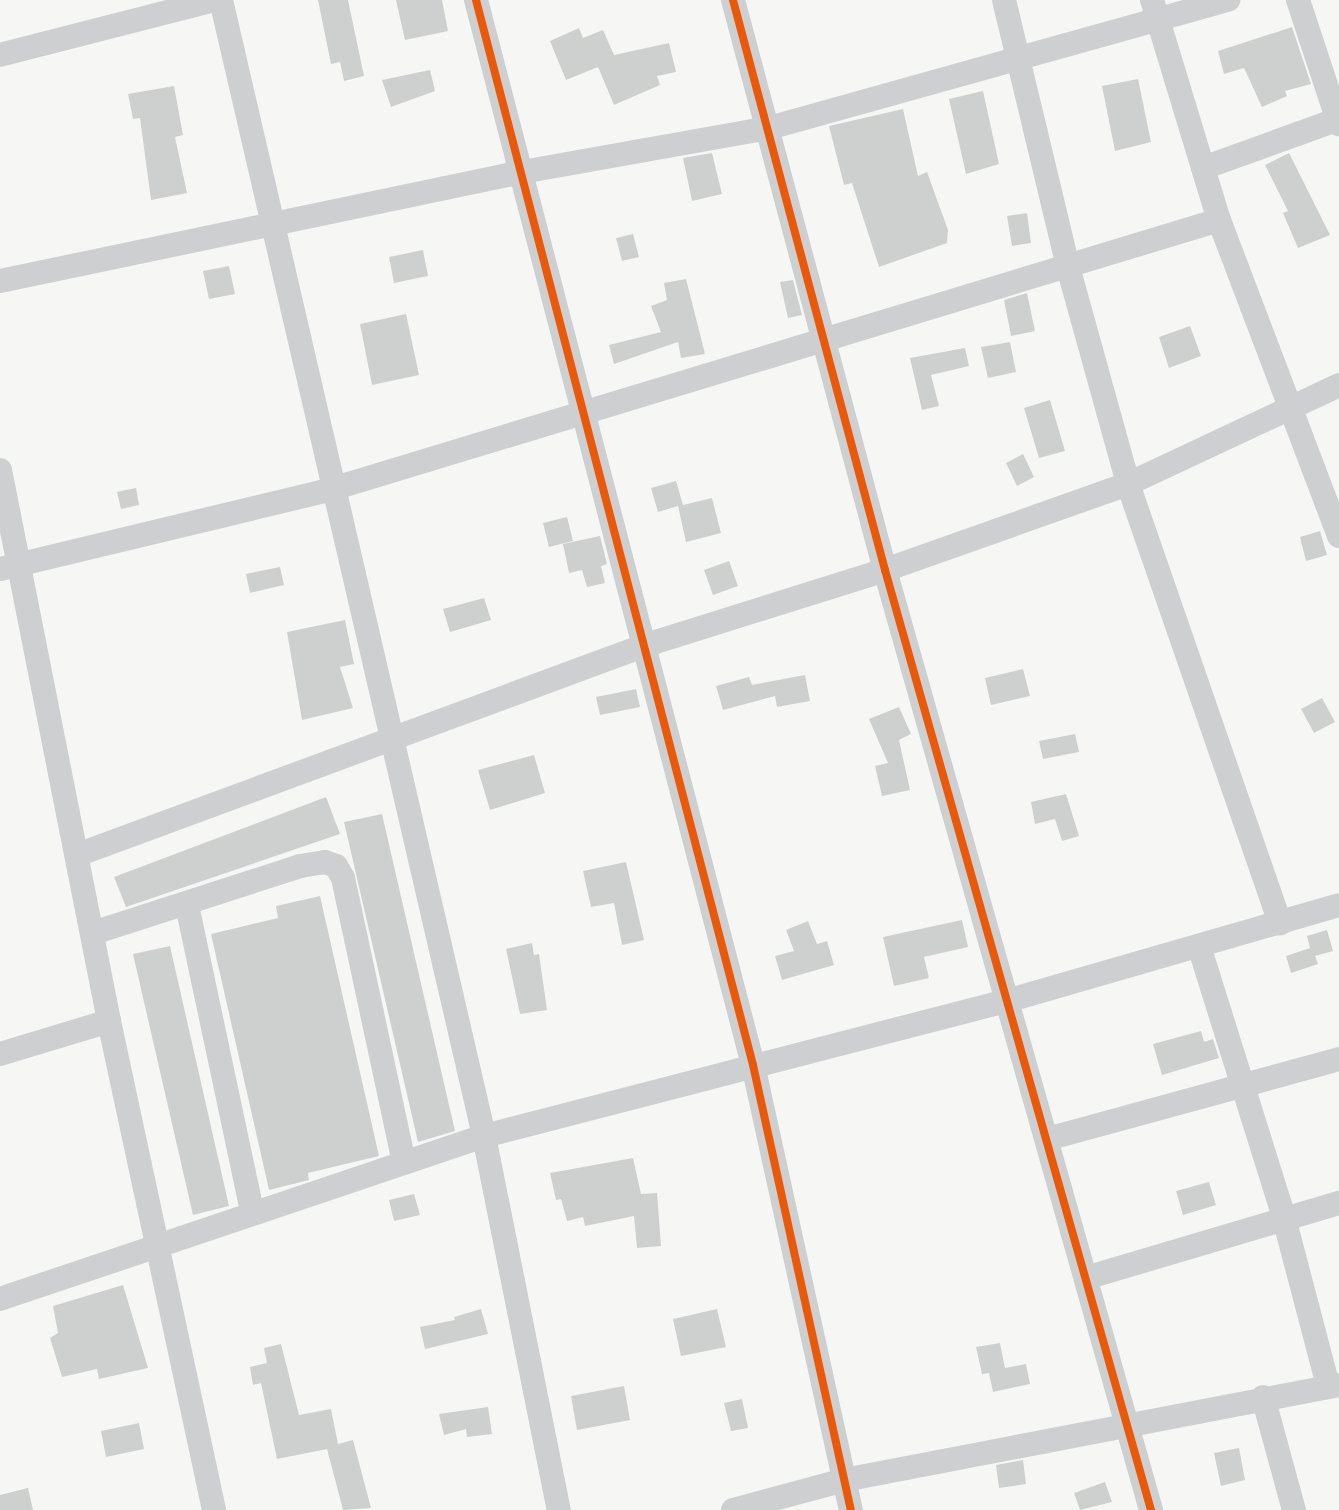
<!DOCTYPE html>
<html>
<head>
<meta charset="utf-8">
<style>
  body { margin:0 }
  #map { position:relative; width:1339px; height:1510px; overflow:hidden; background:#f6f6f5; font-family:"Archivo Narrow",sans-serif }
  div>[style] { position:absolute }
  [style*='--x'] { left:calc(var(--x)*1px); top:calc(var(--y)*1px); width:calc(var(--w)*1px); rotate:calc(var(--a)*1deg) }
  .building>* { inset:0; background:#ced0d0 }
  .minor>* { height:24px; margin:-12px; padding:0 12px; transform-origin:12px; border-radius:12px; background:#cecfd0 }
  .cycleway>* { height:8px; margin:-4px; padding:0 4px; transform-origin:4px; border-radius:4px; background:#e8590c }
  span { translate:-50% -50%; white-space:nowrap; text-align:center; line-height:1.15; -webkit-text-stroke:6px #fff; paint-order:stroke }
</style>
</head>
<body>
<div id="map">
  <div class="building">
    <i style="clip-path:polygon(318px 0,348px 0,364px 76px,344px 81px,340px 62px,331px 64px)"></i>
    <i style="clip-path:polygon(396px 0,442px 0,448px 31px,405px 40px)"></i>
    <i style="clip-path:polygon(1292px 27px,1311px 84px,1285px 91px,1287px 96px,1262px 107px,1244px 68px,1224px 74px,1218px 51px)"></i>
    <i style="clip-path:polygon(579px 28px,583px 38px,603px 30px,614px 55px,669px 43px,676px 72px,657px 76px,660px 85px,614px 105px,598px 67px,566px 80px,550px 41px)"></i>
    <i style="clip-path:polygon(430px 70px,435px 91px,391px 107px,382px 80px)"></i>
    <i style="clip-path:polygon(1138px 79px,1151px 142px,1115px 151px,1102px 86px)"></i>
    <i style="clip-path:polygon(174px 86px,183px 135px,175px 137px,187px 193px,151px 200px,140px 118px,133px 119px,128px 94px)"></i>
    <i style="clip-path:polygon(983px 91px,999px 164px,966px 174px,949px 99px)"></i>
    <i style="clip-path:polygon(903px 109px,918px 176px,927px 172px,948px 230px,947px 243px,879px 267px,852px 183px,844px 185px,829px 126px)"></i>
    <i style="clip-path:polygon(712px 153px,722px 194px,692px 201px,683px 158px)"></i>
    <i style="clip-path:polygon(1289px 153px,1330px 235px,1298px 248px,1283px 213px,1288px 211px,1265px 165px)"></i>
    <i style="clip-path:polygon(1027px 213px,1031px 243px,1012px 246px,1007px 216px)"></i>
    <i style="clip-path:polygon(633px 234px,639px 257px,622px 261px,616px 238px)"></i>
    <i style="clip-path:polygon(423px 250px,428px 276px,394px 283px,389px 257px)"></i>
    <i style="clip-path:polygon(229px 266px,235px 294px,209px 299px,203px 271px)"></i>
    <i style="clip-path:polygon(686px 279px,705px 354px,681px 358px,678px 342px,614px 364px,609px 345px,661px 332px,651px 306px,667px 300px,664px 283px)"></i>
    <i style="clip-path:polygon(793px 280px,802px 315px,788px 318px,780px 282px)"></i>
    <i style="clip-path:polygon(1027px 293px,1035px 331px,1011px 336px,1004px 300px)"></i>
    <i style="clip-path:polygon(406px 314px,419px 375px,372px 385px,360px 324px)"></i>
    <i style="clip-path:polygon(1190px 326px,1201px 356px,1169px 368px,1159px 337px)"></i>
    <i style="clip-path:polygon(1010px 342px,1016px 372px,988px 378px,981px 347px)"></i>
    <i style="clip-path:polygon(965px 348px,969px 366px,931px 375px,939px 406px,922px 410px,910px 358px)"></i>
    <i style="clip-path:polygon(1050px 400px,1065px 451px,1039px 458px,1024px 408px)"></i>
    <i style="clip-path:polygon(1023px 454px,1034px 477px,1017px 486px,1006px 463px)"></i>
    <i style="clip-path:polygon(676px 481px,683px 505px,712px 498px,721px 533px,686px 542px,678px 506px,658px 512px,651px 488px)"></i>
    <i style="clip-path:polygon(136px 488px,139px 505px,121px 509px,117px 492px)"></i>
    <i style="clip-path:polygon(567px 517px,573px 541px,549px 547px,543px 523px)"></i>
    <i style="clip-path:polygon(1320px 531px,1327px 555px,1306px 561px,1300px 537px)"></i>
    <i style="clip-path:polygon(600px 536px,607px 564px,601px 566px,605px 583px,587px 587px,582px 570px,569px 573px,563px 544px)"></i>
    <i style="clip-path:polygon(729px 561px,738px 586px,713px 595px,704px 570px)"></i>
    <i style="clip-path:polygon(280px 567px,284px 585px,250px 593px,246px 574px)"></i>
    <i style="clip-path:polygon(484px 598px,491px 620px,450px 632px,443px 609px)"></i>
    <i style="clip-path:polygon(345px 620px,354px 664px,340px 667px,353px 708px,302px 720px,287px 632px)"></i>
    <i style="clip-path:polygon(1023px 669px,1030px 696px,991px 705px,985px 678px)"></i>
    <i style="clip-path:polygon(805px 675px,810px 701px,777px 707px,775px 696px,723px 710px,716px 686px,749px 677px,752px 685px)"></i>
    <i style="clip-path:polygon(636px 689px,640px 707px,600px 715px,596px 697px)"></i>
    <i style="clip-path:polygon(1322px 698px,1335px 722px,1314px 733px,1301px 709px)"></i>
    <i style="clip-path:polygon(899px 707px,911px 734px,899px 740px,910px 790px,882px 796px,875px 766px,888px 763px,869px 719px)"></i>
    <i style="clip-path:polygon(1075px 734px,1079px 752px,1043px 759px,1039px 741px)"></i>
    <i style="clip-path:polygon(534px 755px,545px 793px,490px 810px,478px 770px)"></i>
    <i style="clip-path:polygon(1066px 794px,1079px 836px,1062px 841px,1055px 819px,1035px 824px,1031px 802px)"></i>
    <i style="clip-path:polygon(326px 797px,340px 834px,126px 907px,114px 877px)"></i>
    <i style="clip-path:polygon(382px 814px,455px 1131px,418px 1142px,344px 822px)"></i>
    <i style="clip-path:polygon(626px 862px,644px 940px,622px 945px,614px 903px,591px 907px,583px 871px)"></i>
    <i style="clip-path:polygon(320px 896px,379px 1156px,308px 1173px,309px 1180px,269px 1190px,211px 934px,278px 918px,276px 906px)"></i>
    <i style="clip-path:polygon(962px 920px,968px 947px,924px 957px,929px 978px,894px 986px,883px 937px)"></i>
    <i style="clip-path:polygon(808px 921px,817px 944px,827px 941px,834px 965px,782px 980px,775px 956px,794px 951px,786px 930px)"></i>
    <i style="clip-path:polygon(1327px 930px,1333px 951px,1315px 956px,1318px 964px,1291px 973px,1286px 956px,1310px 948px,1307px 936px)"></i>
    <i style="clip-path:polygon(532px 943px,534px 955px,539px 954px,547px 1010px,520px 1014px,506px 949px)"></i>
    <i style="clip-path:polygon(170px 946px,229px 1206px,193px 1215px,133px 954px)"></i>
    <i style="clip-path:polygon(1201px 1031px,1204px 1042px,1213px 1039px,1219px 1058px,1162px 1075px,1153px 1044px)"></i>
    <i style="clip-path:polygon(633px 1158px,641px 1194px,657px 1193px,661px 1246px,637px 1248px,634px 1216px,585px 1226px,583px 1217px,567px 1221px,561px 1199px,556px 1200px,550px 1173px)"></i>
    <i style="clip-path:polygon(1209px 1182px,1216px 1205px,1183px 1215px,1176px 1191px)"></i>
    <i style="clip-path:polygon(414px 1194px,420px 1215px,394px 1221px,389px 1200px)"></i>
    <i style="clip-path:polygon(123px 1285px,148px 1368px,99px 1379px,97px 1369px,62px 1377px,50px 1338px,58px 1333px,53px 1306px)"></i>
    <i style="clip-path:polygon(481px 1309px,488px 1334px,425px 1349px,420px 1327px,455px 1320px,454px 1317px)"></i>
    <i style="clip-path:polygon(717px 1309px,726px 1347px,681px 1356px,673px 1319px)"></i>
    <i style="clip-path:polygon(1000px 1343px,1005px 1368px,1026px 1364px,1030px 1384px,993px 1392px,989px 1373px,982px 1374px,976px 1347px)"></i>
    <i style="clip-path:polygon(281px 1344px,299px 1415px,331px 1409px,338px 1444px,353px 1440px,371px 1508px,343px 1510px,327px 1449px,277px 1459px,261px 1383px,253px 1385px,250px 1367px,267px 1363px,264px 1348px)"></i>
    <i style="clip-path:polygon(624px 1386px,630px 1420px,577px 1430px,571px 1396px)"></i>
    <i style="clip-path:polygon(742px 1399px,748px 1428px,731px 1431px,724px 1403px)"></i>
    <i style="clip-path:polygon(488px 1407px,492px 1434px,467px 1437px,466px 1429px,444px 1435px,439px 1414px)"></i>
    <i style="clip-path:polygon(139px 1423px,144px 1449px,106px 1457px,101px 1431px)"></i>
    <i style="clip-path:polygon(1239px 1448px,1245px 1480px,1221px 1486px,1214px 1453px)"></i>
    <i style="clip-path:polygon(1023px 1460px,1026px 1484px,999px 1488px,996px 1465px)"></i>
    <i style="clip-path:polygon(1105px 1482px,1112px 1502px,1080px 1510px,1074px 1493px)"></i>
    <i style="clip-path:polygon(28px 1488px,33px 1510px,0 1510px,0 1495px)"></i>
  </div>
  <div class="minor">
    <i style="--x:221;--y:0;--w:1166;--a:76.96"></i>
    <i style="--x:484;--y:1136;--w:381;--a:78.7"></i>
    <i style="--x:476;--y:0;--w:1100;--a:75.42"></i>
    <i style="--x:753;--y:1065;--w:456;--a:77.6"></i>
    <i style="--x:733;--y:0;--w:590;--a:75.07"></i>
    <i style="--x:885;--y:570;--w:977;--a:74.2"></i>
    <i style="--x:1004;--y:0;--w:275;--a:76.5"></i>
    <i style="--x:1068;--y:267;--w:225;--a:74.5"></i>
    <i style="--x:1128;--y:484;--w:465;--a:70.9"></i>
    <i style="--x:1152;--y:0;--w:230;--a:73.1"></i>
    <i style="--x:1219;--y:220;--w:338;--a:69.2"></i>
    <i style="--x:1298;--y:0;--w:131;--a:71.7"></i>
    <i style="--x:0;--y:55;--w:221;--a:-14.4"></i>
    <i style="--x:1203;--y:168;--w:145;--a:-19.8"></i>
    <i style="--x:0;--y:281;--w:533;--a:-11.79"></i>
    <i style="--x:522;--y:172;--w:251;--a:-10.1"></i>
    <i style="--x:769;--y:128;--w:477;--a:-15.6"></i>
    <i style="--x:0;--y:470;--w:562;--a:78.81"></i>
    <i style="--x:109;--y:1021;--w:500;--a:77.88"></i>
    <i style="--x:0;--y:569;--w:342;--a:-13.5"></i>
    <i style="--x:332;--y:489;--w:927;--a:-16.87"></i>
    <i style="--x:77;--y:855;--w:607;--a:-20.26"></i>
    <i style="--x:646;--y:645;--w:250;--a:-17.4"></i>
    <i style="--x:885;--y:570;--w:258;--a:-19.5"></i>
    <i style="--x:1128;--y:484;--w:233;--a:-25.1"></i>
    <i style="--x:187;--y:905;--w:313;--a:78"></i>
    <i style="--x:93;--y:933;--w:218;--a:-17.9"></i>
    <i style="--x:300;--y:866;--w:25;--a:-9"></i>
    <i style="--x:325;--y:862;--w:12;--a:20"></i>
    <i style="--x:336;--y:866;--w:14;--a:60"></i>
    <i style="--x:343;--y:878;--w:291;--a:77.9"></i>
    <i style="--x:1199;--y:946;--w:285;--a:72.6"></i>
    <i style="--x:1284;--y:1218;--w:174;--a:75.3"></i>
    <i style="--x:0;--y:1054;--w:114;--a:-16.8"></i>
    <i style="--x:1047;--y:1139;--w:303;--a:-15.3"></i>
    <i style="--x:1089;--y:1277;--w:261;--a:-16.5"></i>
    <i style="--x:0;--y:1299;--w:511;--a:-18.61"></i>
    <i style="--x:484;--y:1136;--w:543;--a:-14.5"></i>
    <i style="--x:1010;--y:1000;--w:342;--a:-16.1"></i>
    <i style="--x:1263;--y:1397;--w:117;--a:74.7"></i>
    <i style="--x:733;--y:1510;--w:115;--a:-15.1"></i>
    <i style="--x:844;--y:1480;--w:504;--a:-10.86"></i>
  </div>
  <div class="cycleway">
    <i style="--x:476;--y:0;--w:1100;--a:75.42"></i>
    <i style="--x:753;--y:1065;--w:456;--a:77.6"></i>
    <i style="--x:733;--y:0;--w:590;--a:75.07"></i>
    <i style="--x:885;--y:570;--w:977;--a:74.2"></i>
  </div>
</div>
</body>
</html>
